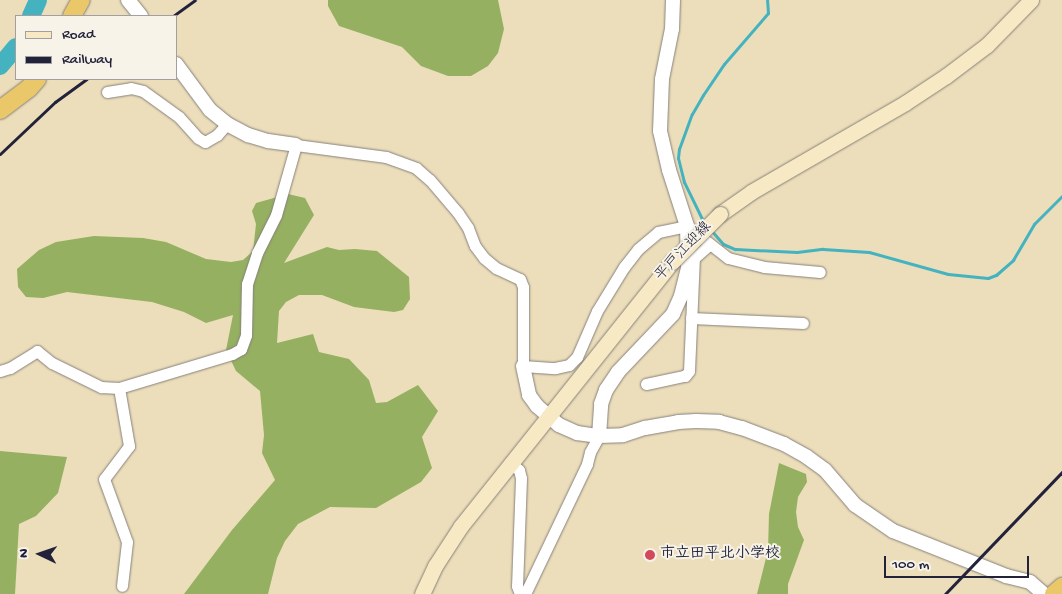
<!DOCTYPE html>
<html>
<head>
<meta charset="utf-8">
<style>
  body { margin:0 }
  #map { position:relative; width:1062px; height:594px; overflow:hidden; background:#ecdebb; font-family:"Gochi Hand","Klee One",sans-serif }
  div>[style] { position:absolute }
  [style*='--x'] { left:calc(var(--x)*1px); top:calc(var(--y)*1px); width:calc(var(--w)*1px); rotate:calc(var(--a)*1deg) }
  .forest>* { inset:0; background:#95b061 }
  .stream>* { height:3px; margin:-1.5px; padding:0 1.5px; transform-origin:1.5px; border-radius:1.5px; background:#44b3bf }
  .river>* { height:18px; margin:-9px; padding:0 9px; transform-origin:9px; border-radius:9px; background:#44b3bf }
  .roads { filter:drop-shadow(0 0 1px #87807b) drop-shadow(0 0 1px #87807b) }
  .minor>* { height:11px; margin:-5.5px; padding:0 5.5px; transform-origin:5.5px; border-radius:5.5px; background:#fff }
  .tertiary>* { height:14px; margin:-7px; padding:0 7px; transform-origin:7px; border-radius:7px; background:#fff }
  .secondary>* { height:15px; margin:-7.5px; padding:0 7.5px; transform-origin:7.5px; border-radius:7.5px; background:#f7e9c3 }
  .trunk>* { height:18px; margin:-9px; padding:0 9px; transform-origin:9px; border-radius:9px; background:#eac769 }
  .rail>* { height:3px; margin:-1.5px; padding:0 1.5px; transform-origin:1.5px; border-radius:1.5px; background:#22223b }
  .bridges { filter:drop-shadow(0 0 1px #87807b) drop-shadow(0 0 1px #87807b) }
  .secondary-bridge>* { height:15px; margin:-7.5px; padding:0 7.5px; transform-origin:7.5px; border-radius:7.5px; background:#f7e9c3 }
  .dots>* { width:14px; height:14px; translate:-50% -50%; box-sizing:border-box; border:2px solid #f7f3e8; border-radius:50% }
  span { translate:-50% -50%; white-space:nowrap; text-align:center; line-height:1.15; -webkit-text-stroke:4px #f7f3e8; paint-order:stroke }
  .street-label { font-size:15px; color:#22223b }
  .poi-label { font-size:15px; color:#22223b; font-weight:700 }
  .left { translate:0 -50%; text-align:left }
  .legend { position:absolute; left:15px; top:15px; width:162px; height:65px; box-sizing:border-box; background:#f7f3e8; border:1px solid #a29fa3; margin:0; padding:6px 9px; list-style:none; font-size:15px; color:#22223b }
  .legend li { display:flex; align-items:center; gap:10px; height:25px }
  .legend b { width:25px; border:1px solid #a29fa3 }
  .north { position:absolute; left:15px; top:529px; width:50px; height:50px; -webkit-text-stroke:4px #f7f3e8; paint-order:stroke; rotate:273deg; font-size:14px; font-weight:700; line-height:20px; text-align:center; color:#22223b }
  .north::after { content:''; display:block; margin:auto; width:18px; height:22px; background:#22223b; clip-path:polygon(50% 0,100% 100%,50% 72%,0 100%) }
  .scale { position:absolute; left:884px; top:556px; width:145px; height:22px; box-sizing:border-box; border:2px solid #22223b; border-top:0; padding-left:6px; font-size:15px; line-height:18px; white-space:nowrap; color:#22223b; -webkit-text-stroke:4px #f7f3e8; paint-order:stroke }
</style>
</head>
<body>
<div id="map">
  <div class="forest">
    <i style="clip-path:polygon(328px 0,498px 0,504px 29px,498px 53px,488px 66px,471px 76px,448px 76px,421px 66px,402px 47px,339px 26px,328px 6px)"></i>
    <i style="clip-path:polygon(288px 194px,305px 198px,314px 215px,284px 263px,327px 247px,339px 250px,355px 249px,377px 251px,409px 277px,410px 299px,403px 310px,394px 312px,354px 307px,322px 295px,299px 295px,286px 302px,279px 311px,277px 343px,313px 334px,319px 352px,349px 359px,369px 380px,376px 403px,387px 402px,418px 385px,438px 411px,422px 437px,432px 468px,421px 482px,376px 508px,330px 507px,298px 524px,285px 541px,277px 558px,268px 594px,184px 594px,232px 530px,275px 480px,262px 453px,264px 435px,260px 391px,236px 371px,226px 350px,233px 315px,206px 323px,184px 312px,152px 302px,67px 292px,43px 298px,26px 297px,18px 287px,17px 269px,39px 250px,56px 242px,94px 236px,143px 238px,166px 242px,206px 259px,231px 262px,243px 260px,253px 251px,256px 224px,252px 211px,256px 203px)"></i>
    <i style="clip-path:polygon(0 451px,67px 457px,58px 493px,36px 516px,19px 524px,15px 594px,0 594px)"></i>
    <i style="clip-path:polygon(779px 463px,806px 474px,807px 482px,798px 497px,796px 512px,798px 527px,804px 540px,788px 584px,788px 594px,757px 594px,768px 550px,769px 514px)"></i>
  </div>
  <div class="stream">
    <i style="--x:704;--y:223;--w:46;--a:-116"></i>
    <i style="--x:684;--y:182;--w:25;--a:-104"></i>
    <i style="--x:678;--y:158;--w:9;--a:-84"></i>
    <i style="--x:679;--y:149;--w:37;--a:-70"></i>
    <i style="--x:692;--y:114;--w:22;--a:-60"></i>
    <i style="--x:703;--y:95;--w:37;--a:-56"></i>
    <i style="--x:724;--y:64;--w:67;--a:-49.2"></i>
    <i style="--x:768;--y:13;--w:13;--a:-94"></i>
    <i style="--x:710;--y:229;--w:20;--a:49"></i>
    <i style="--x:723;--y:244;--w:13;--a:23"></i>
    <i style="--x:735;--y:249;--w:62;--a:2.8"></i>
    <i style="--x:797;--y:252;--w:26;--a:-7"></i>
    <i style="--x:823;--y:249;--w:46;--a:3.7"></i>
    <i style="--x:869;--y:252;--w:82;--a:15.6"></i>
    <i style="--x:948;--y:274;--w:40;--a:5.7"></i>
    <i style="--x:988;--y:278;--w:9;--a:-21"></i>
    <i style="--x:996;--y:275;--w:23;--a:-41"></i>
    <i style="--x:1013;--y:260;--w:42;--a:-59.7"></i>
    <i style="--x:1034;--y:224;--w:40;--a:-45"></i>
  </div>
  <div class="river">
    <i style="--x:31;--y:16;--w:17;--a:-66"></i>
    <i style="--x:0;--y:66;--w:25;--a:-50"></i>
  </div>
  <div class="roads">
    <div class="minor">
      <i style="--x:107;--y:92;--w:24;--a:-9"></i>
      <i style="--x:131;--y:88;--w:12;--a:14"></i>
      <i style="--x:143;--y:91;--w:44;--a:35.8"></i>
      <i style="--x:179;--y:117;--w:28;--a:48"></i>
      <i style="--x:198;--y:138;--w:8;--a:30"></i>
      <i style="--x:205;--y:142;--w:14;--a:-30"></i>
      <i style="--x:217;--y:135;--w:15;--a:-48"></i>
      <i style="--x:691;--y:318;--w:112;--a:2.6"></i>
      <i style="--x:0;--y:371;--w:10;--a:-17"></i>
      <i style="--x:10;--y:368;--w:32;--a:-32"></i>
      <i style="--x:37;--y:351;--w:19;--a:39"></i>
      <i style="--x:52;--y:363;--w:55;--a:26.1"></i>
      <i style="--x:101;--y:387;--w:18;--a:3"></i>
      <i style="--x:119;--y:388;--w:118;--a:-16.7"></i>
      <i style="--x:232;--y:354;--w:10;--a:-29"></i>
      <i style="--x:241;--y:349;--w:15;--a:-70"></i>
      <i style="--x:246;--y:335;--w:51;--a:-88.9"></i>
      <i style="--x:247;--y:284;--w:33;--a:-72"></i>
      <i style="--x:257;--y:253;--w:42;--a:-63.4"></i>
      <i style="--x:276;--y:215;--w:73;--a:-74.1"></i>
      <i style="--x:296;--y:145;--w:91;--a:7.6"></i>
      <i style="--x:386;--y:157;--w:32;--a:20"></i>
      <i style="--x:416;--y:168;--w:18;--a:41"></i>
      <i style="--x:430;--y:180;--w:43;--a:49.7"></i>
      <i style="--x:458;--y:213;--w:18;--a:56"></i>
      <i style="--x:468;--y:228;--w:19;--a:69"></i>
      <i style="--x:475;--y:246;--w:15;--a:53"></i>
      <i style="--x:484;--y:258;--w:16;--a:40"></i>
      <i style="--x:496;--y:268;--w:26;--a:25"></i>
      <i style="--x:520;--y:279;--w:9;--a:69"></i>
      <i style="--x:523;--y:287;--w:79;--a:90"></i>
      <i style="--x:523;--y:366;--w:32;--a:4"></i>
      <i style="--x:555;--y:368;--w:14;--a:-12"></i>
      <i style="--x:569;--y:365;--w:11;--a:-45"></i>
      <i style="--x:577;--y:357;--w:50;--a:-66.5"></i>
      <i style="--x:597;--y:311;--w:52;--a:-58.5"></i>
      <i style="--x:624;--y:267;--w:23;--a:-52"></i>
      <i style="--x:638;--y:249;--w:26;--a:-40"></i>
      <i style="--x:658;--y:232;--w:30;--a:-12"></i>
      <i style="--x:687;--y:226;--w:52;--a:38"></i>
      <i style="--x:728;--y:258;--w:37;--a:14"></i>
      <i style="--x:764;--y:267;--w:56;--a:5.1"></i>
      <i style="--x:646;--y:384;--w:40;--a:-12"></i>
      <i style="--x:685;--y:376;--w:6;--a:-51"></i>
      <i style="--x:689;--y:371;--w:113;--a:-87.5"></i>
      <i style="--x:694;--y:258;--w:21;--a:-41"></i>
      <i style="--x:119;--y:388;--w:59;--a:80.2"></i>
      <i style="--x:129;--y:446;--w:41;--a:127.1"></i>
      <i style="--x:104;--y:479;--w:67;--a:69.9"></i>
      <i style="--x:127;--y:542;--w:44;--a:96.5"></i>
      <i style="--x:510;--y:462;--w:12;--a:42"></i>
      <i style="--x:519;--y:470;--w:8;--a:76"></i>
      <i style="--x:521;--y:478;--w:108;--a:92.1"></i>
      <i style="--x:517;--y:586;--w:9;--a:69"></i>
      <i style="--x:525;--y:594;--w:144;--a:-64.5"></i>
      <i style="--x:587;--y:464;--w:12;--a:-76"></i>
      <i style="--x:590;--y:452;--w:18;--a:-61"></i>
    </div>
    <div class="tertiary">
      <i style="--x:128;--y:0;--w:21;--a:51"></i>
      <i style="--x:176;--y:64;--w:57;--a:53.5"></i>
      <i style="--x:210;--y:110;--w:22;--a:39"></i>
      <i style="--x:227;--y:124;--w:24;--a:28"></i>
      <i style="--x:248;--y:135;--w:21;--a:17"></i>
      <i style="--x:268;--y:141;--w:28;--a:8"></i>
      <i style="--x:523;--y:366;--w:30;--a:78"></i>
      <i style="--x:529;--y:395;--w:14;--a:54"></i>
      <i style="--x:537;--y:406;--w:29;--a:41"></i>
      <i style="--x:559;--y:425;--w:20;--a:24"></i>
      <i style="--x:577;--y:433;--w:22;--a:8"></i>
      <i style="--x:599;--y:436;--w:24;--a:-2"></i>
      <i style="--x:623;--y:435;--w:23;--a:-18"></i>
      <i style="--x:645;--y:428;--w:34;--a:-10"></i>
      <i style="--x:678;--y:422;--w:18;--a:-3"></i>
      <i style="--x:696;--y:421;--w:23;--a:2"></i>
      <i style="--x:719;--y:422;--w:24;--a:15"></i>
      <i style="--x:742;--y:428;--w:45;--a:20.9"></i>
      <i style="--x:784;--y:444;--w:26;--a:29"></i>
      <i style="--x:807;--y:457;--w:22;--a:36"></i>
      <i style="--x:825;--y:470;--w:46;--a:49.4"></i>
      <i style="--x:855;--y:505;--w:46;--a:34.4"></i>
      <i style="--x:893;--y:531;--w:122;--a:21.7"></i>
      <i style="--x:1006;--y:576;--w:25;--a:14"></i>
      <i style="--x:1030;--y:582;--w:18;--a:41"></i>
      <i style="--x:599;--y:436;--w:32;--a:-86"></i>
      <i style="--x:601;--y:404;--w:15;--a:-70"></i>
      <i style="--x:606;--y:390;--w:22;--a:-56"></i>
      <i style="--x:618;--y:372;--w:80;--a:-46.5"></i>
      <i style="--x:673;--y:314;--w:20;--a:-66"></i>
      <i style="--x:681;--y:296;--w:30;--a:-76"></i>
      <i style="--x:688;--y:267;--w:41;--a:-91.4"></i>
      <i style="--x:687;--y:226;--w:59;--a:-107.8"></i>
      <i style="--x:669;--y:170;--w:40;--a:-103"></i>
      <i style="--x:660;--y:131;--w:52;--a:-87.8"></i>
      <i style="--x:662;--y:79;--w:51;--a:-78.7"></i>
      <i style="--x:672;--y:29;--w:29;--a:-88"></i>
    </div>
    <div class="secondary">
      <i style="--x:720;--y:214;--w:38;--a:-35"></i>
      <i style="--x:751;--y:192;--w:178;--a:-30"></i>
      <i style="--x:905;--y:103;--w:49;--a:-33.4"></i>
      <i style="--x:946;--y:76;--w:51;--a:-37.1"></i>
      <i style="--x:987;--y:45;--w:63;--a:-45.6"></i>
      <i style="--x:422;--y:594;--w:31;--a:-65"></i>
      <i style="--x:435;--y:566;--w:48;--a:-57"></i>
      <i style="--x:461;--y:526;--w:338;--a:-51.4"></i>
    </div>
    <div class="trunk">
      <i style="--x:72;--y:16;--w:18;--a:-61"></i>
      <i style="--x:0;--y:110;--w:36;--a:-37"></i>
      <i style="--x:29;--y:88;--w:12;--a:-48"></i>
      <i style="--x:1054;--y:594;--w:11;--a:-41"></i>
    </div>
  </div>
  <div class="rail">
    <i style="--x:173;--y:16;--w:27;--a:-36"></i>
    <i style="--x:0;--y:154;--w:76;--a:-43.4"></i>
    <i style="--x:55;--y:102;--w:39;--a:-36"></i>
    <i style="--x:945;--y:594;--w:169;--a:-46.2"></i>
  </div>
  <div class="bridges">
    <div class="secondary-bridge">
      <i style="--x:672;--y:262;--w:68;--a:-45"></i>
    </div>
  </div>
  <div class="dots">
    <i style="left:650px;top:555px;background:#d1495b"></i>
  </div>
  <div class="street-label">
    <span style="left:684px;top:252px;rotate:-47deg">平戸江迎線</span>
  </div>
  <div class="poi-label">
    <span class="left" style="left:660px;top:555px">市立田平北小学校</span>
  </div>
  <ul class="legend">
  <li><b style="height:6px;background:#f7e9c3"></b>Road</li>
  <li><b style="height:6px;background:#22223b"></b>Railway</li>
  </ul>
  <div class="north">N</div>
  <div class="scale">100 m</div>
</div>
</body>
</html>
